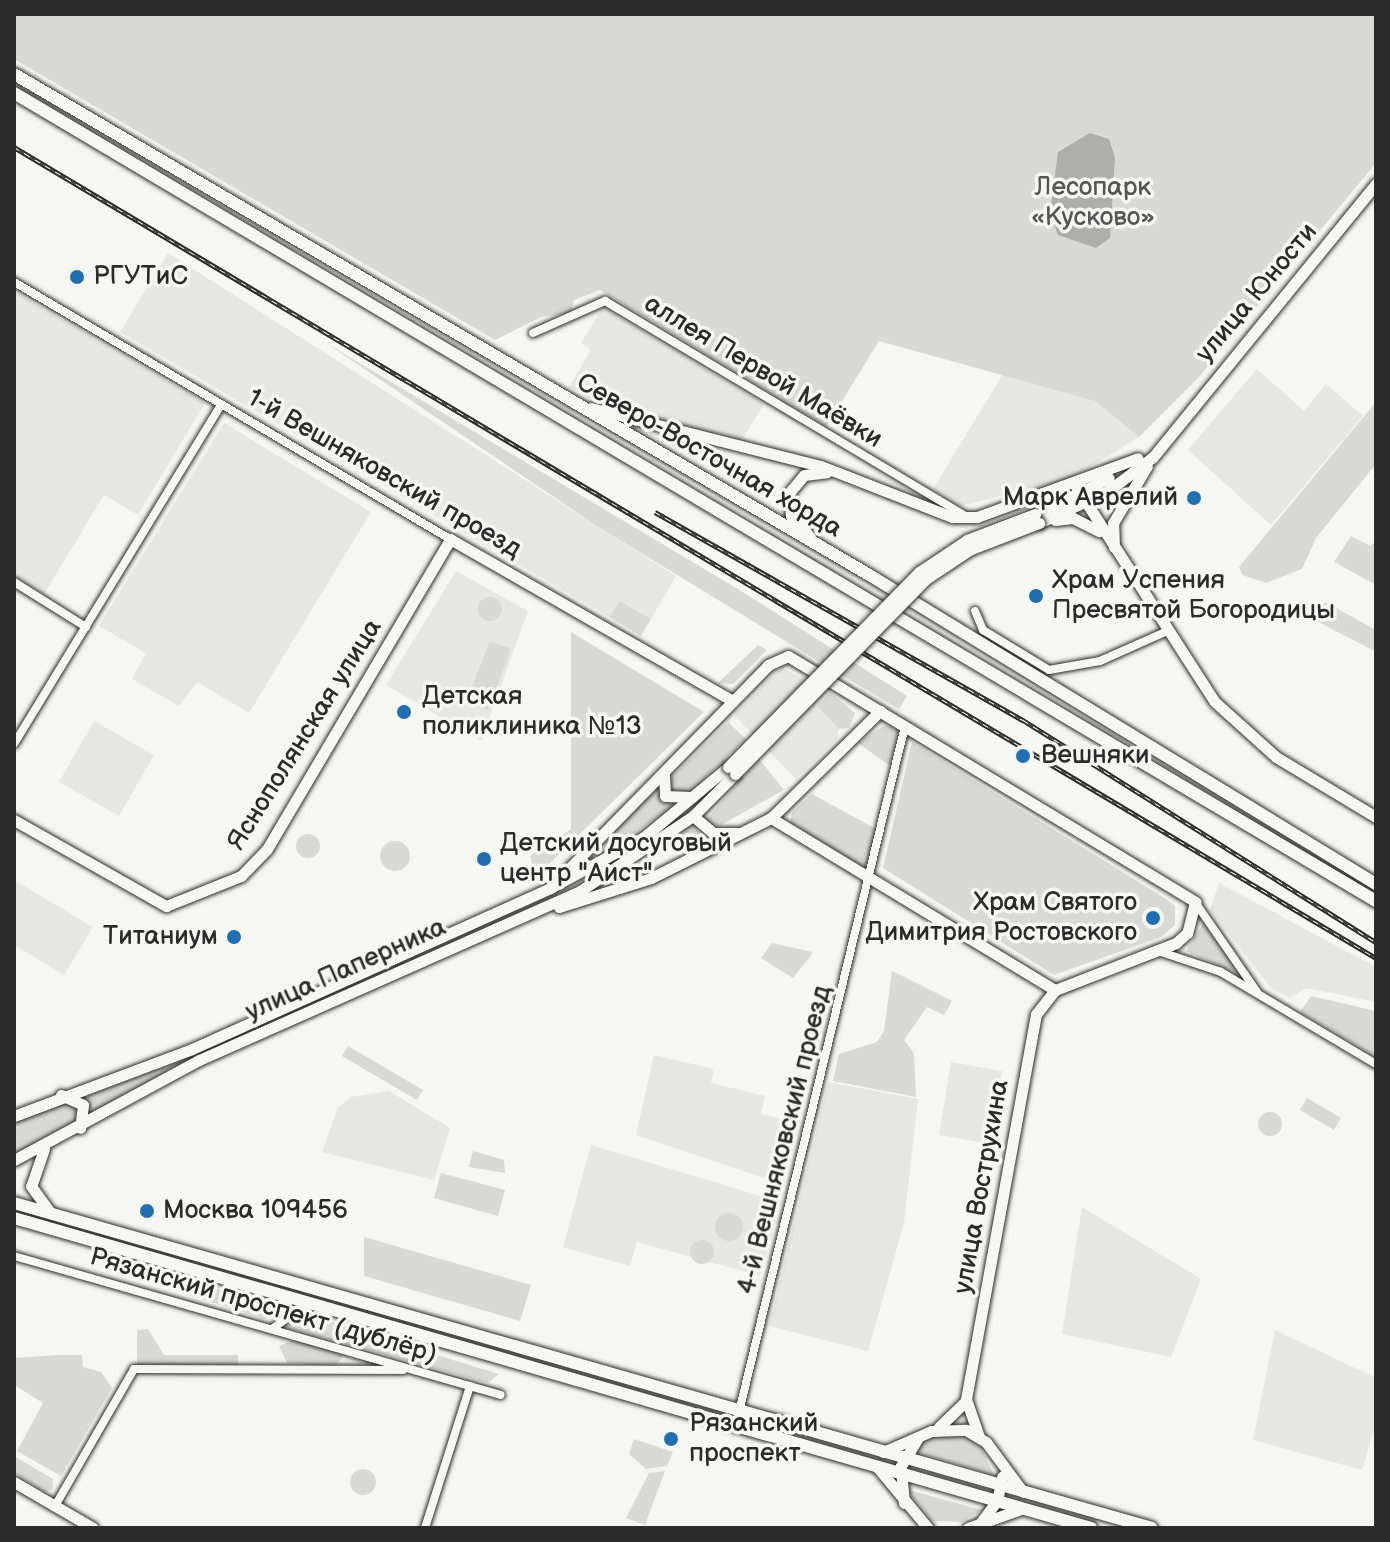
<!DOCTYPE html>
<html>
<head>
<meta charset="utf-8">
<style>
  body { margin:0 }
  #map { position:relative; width:1390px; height:1542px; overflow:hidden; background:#f6f6f2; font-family:"Balsamiq Sans",sans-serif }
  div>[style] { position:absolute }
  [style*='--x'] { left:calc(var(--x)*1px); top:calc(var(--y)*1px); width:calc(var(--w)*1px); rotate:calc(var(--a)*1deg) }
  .built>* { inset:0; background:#e7e7e3 }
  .green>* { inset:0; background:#d9d9d5 }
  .round { border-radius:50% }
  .water>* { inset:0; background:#aeaeab }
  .roads { filter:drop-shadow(0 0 2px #2b2b2b) drop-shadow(0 0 2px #2b2b2b) }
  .street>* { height:8px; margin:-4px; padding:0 4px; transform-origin:4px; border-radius:4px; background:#f6f6f2 }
  .secondary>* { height:11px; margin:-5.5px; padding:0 5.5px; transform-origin:5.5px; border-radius:5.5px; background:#f6f6f2 }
  .primary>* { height:12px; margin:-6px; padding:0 6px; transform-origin:6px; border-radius:6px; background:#f6f6f2 }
  .rail>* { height:5px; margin-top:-2.5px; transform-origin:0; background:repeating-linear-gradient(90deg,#f6f6f2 0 6px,#2b2b2b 0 12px); box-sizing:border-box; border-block:2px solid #2b2b2b }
  .bridges { filter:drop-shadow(0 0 2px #2b2b2b) drop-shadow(0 0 2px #2b2b2b) }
  .secondary-bridge>* { height:11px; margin:-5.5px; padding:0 5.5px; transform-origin:5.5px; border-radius:5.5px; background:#f6f6f2 }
  .dots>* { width:22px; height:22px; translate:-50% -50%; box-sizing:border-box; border:4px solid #f6f6f2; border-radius:50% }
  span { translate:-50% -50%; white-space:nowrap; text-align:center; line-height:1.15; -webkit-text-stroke:7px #f6f6f2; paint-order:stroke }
  .park-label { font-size:26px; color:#565656 }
  .poi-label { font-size:26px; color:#2b2b2b }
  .left { translate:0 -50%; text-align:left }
  .right { translate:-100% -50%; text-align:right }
  .street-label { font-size:26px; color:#2b2b2b }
  .frame { position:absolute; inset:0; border:16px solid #2b2b2b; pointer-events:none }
</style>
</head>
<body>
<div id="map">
  <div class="built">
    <i style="clip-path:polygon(168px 253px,676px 576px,651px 619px,620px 601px,609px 617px,120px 332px)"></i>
    <i style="clip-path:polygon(14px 291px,205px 403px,138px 515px,104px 495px,44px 594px,14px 575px)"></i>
    <i style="clip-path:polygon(603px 307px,764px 404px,742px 440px,614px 411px,569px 387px,591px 350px,581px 343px)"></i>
    <i style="clip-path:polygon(1257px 369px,1304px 411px,1326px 384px,1363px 416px,1271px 525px,1188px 450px)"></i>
    <i style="clip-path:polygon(1003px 374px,1095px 401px,1139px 437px,1072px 478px,961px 506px,933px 489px)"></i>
    <i style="clip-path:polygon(224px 423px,371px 512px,249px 713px,197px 682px,179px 706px,132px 679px,146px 653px,99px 626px)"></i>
    <i style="clip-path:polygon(456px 571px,528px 611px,481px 741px,386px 685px)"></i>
    <i style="clip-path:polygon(781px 667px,827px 693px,816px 706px,839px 726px,837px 739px,796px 779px,734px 715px)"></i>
    <i style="clip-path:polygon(94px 721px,154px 755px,119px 816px,59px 782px)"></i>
    <i style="clip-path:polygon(14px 880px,93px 927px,64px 975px,14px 945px)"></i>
    <i style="clip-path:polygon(1219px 883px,1376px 967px,1376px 1002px,1306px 988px,1290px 998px,1271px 988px,1210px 910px)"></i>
    <i style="clip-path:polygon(654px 1055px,714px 1069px,711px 1083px,765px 1096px,761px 1114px,789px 1121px,776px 1182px,636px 1135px)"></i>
    <i style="clip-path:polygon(951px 1062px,1002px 1071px,990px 1144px,939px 1135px)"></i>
    <i style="clip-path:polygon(828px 1082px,918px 1099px,904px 1223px,868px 1351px,769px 1326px)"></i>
    <i style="clip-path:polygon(389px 1091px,450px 1128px,434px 1180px,322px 1152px,338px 1107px,351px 1097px)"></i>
    <i style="clip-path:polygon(591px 1145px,781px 1202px,760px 1276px,637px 1242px,630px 1266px,563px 1247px)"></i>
    <i style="clip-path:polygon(1082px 1207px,1201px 1279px,1171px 1357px,1062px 1334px)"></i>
    <i style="clip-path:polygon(1275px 1330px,1376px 1378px,1376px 1424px,1362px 1470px,1253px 1440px)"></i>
  </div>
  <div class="green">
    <i style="clip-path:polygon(14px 14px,1376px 14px,1376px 163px,1198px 378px,1139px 437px,1095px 401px,879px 341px,826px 427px,600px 290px,574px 300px,571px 313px,541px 317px,495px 340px,14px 59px)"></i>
    <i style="clip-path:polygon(326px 343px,746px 594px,907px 696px,899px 709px,818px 661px,597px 526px)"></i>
    <i style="clip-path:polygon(1376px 402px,1376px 464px,1316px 538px,1302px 569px,1266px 583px,1242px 575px,1239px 567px)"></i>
    <i style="clip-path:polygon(1351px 536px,1370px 546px,1376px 541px,1376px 585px,1334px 562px)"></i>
    <i class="round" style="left:478px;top:597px;width:24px;height:24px"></i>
    <i style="clip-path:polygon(620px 601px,651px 619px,641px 636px,609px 617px)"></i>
    <i style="clip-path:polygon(1325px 602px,1376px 630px,1376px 652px,1313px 619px)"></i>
    <i style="clip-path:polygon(571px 632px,704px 712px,536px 877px,530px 856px,571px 829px)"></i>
    <i style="clip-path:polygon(490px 641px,511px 649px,488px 710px,466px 702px)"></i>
    <i style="clip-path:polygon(758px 645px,767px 650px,733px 684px,718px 683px)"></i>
    <i style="clip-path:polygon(830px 692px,855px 713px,849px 728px,839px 729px,817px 706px)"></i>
    <i style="clip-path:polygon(728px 722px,746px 739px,687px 795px,672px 793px,671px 778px)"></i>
    <i style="clip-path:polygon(885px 725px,899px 729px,890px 766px,858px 743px)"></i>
    <i style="clip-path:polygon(912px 742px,1166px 899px,1175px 906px,1175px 925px,1161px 937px,1054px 975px,883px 868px)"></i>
    <i style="clip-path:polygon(759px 759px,784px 790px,719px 826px,704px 822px)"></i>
    <i style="clip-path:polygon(657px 788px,673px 807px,595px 859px,594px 852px)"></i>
    <i style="clip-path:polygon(812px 794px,876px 829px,868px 865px,857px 868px,790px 827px,792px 812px)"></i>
    <i style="clip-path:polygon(693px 823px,702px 837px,647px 858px)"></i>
    <i class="round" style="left:296px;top:834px;width:24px;height:24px"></i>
    <i class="round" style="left:380px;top:841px;width:30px;height:30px"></i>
    <i style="clip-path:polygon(1204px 922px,1241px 975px,1186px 951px)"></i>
    <i style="clip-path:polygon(772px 943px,812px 952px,812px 954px,793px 978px,761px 958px)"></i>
    <i style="clip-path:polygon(892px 971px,952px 1001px,944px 1015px,927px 1007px,904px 1040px,914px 1053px,916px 1097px,833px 1081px,839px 1054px,877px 1042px,884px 1031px)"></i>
    <i style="clip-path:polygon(1311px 996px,1376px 1011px,1376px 1057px,1300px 1012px)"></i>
    <i style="clip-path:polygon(348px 1046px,423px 1090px,417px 1100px,342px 1056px)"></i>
    <i style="clip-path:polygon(190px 1059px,89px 1119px,78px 1094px)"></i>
    <i style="clip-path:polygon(1307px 1098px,1341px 1118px,1334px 1130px,1300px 1110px)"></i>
    <i style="clip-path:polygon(60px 1101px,76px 1108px,77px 1122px,14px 1156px,14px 1122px)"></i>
    <i class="round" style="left:1258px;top:1112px;width:24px;height:24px"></i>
    <i style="clip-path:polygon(473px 1151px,504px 1160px,505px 1173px,469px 1167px)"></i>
    <i style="clip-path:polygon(441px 1173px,505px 1190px,498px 1216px,434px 1198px)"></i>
    <i class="round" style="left:715px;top:1213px;width:28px;height:28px"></i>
    <i style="clip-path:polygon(364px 1237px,531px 1285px,520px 1321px,364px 1276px)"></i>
    <i class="round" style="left:690px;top:1240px;width:24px;height:24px"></i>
    <i style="clip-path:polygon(185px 1280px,283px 1307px,265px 1319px,183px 1293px,175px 1279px)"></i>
    <i style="clip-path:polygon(297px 1310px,362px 1332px,499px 1374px,488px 1383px,287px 1328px)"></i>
    <i style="clip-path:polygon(148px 1329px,164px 1355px,238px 1355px,238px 1366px,137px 1367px,137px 1330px)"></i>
    <i style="clip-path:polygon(294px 1340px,344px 1354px,336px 1366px,287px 1363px,279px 1346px)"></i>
    <i style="clip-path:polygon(56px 1355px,82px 1355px,83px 1367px,101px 1372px,112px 1388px,61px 1476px,17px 1451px,43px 1403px,14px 1385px,14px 1358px)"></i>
    <i style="clip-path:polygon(961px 1435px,981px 1447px,994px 1475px,912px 1451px,933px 1436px)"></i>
    <i style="clip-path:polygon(634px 1439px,673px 1452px,667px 1466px,646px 1469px,629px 1454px)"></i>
    <i style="clip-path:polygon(14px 1456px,53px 1479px,53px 1489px,45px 1492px,14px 1473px)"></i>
    <i class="round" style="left:350px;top:1469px;width:26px;height:26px"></i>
    <i style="clip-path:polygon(665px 1471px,645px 1525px,626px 1518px,649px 1473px)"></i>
    <i style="clip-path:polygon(905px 1489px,982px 1510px,961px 1522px,933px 1521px)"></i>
  </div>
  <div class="water">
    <i style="clip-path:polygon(1090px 133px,1109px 139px,1115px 158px,1110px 238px,1096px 248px,1058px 235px,1050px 213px,1058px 152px)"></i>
  </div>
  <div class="roads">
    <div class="street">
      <i style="--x:14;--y:282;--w:506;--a:30.52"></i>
      <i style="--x:533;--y:333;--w:79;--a:-24"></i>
      <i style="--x:605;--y:301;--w:422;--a:30.8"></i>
      <i style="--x:14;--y:582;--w:85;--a:32"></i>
      <i style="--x:975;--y:611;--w:21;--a:67"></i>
      <i style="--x:983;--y:630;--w:77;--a:31.2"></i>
      <i style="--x:1049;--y:670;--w:52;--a:-10"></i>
      <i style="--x:1100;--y:661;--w:71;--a:-24"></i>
      <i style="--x:14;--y:744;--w:397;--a:-58.6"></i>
      <i style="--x:1195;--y:902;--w:109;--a:55.4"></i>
      <i style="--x:1161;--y:952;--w:63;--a:18.4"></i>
      <i style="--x:1221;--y:972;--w:180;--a:30.7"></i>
      <i style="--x:14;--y:1256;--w:506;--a:15.93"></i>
      <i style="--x:272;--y:1329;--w:41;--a:-36"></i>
      <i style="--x:739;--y:1412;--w:706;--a:-76.4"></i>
      <i style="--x:55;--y:1506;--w:158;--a:-60"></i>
      <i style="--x:134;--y:1369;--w:269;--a:0.2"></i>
      <i style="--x:425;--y:1528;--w:149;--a:-72.4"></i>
    </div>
    <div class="secondary">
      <i style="--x:591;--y:408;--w:237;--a:14.2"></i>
      <i style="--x:821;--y:466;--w:141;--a:21.3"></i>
      <i style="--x:952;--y:517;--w:25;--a:0"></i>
      <i style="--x:977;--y:517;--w:171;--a:-20.1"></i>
      <i style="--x:1075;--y:485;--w:258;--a:57.2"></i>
      <i style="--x:1215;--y:702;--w:82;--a:42"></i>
      <i style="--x:1276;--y:757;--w:117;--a:31"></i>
      <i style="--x:1035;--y:514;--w:82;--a:-25.9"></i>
      <i style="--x:1055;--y:520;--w:18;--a:-6"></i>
      <i style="--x:1073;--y:518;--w:29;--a:27"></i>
      <i style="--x:1039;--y:523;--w:76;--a:-24.9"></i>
      <i style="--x:1108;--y:491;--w:56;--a:-37.1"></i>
      <i style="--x:1153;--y:457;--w:353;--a:-50.8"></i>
      <i style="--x:810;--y:537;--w:28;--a:-132"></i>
      <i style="--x:791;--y:516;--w:23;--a:-95"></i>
      <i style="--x:789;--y:493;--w:23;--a:-50"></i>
      <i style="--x:804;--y:475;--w:23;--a:-7"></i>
      <i style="--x:1114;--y:547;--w:24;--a:-92"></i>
      <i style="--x:1113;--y:523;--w:66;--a:-59.2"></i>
      <i style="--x:664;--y:775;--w:21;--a:87"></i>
      <i style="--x:665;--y:796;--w:27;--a:2"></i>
      <i style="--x:693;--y:816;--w:26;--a:40"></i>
      <i style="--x:713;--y:833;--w:27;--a:0"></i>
      <i style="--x:771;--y:818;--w:332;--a:31.2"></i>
      <i style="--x:14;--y:820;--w:175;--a:29.5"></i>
      <i style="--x:166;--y:906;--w:81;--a:-21.8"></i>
      <i style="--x:241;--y:876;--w:37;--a:-46"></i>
      <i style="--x:267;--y:849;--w:360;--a:-59.4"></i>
      <i style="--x:450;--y:539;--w:326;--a:29.8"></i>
      <i style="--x:550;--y:888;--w:312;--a:-45.6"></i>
      <i style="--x:768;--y:665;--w:22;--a:-24"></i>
      <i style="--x:788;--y:656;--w:476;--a:31.1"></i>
      <i style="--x:1195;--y:902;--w:32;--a:104"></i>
      <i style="--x:1187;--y:933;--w:15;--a:138"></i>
      <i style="--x:1176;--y:943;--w:130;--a:158.8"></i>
      <i style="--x:1055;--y:990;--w:31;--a:128"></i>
      <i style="--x:1036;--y:1014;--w:391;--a:100.3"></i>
      <i style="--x:966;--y:1399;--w:39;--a:71"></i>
      <i style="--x:559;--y:907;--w:96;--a:-17.5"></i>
      <i style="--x:651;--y:878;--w:134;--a:-26.6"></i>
      <i style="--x:771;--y:818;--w:153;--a:-44.5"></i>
      <i style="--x:61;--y:1095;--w:24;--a:24"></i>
      <i style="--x:83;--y:1105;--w:23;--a:97"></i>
      <i style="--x:14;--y:1116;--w:190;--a:-20.6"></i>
      <i style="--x:192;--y:1049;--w:393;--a:-24.2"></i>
      <i style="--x:550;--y:888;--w:107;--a:-28.5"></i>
      <i style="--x:644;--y:837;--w:109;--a:-39.8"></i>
      <i style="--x:44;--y:1149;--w:39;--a:109"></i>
      <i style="--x:31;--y:1186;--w:32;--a:54"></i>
      <i style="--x:14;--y:1160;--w:210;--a:-28.4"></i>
      <i style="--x:199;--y:1060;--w:417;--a:-23.9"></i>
      <i style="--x:580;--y:891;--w:136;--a:-33.6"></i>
      <i style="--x:693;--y:816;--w:59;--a:-45"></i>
      <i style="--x:939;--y:1427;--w:37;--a:-44"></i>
      <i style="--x:883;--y:1452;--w:52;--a:-23.6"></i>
      <i style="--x:931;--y:1431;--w:35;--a:-2"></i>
      <i style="--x:966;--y:1430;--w:23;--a:31"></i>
      <i style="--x:986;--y:1442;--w:62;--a:53.5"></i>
      <i style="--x:878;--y:1468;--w:78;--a:50.2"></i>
      <i style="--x:14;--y:1482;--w:91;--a:30.2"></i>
      <i style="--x:904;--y:1503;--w:37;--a:-95"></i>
      <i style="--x:901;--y:1466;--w:31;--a:-59"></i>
      <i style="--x:981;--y:1522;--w:26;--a:-53"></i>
      <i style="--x:997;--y:1501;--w:25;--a:-78"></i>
      <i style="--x:968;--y:1528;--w:56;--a:-19.7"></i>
    </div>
    <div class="primary">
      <i style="--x:14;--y:74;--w:993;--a:30.36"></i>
      <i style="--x:871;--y:576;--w:592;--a:31.38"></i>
      <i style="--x:14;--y:93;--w:1584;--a:30.68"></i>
      <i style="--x:14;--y:1203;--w:1183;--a:15.94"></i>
      <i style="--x:14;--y:1218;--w:1121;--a:16.06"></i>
    </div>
  </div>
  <div class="rail">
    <i style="--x:14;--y:147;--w:1585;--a:30.77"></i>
    <i style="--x:655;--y:512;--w:423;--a:29.5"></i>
    <i style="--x:1023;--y:720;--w:417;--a:32.2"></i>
  </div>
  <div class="bridges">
    <div class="secondary-bridge">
      <i style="--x:728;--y:767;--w:273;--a:-45.6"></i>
      <i style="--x:919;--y:572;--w:58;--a:-33.7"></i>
      <i style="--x:967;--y:540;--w:73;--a:-20.9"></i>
      <i style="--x:735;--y:774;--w:273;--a:-45.6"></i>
      <i style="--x:926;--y:579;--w:54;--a:-33.7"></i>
      <i style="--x:971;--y:549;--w:73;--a:-20.9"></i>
    </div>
  </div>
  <div class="dots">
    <i style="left:77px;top:277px;background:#1f6fb2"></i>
    <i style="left:1194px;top:498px;background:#1f6fb2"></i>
    <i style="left:1036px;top:596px;background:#1f6fb2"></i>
    <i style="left:404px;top:712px;background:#1f6fb2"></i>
    <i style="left:1023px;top:756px;background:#1f6fb2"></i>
    <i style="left:484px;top:859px;background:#1f6fb2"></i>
    <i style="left:1153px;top:918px;background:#1f6fb2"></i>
    <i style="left:234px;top:937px;background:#1f6fb2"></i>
    <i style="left:147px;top:1211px;background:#1f6fb2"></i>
    <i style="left:671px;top:1439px;background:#1f6fb2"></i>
  </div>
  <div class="park-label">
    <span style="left:1093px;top:203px">Лесопарк<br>«Кусково»</span>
  </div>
  <div class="poi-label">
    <span class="left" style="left:93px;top:277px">РГУТиС</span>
    <span class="right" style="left:1178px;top:498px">Марк Аврелий</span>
    <span class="left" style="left:1052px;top:596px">Храм Успения<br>Пресвятой Богородицы</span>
    <span class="left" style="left:422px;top:712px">Детская<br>поликлиника №13</span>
    <span class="left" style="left:1041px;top:756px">Вешняки</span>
    <span class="left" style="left:500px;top:859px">Детский досуговый<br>центр "Аист"</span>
    <span class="right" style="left:1137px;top:918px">Храм Святого<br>Димитрия Ростовского</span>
    <span class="right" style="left:218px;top:937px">Титаниум</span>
    <span class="left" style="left:163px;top:1211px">Москва 109456</span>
    <span class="left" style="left:689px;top:1439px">Рязанский<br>проспект</span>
  </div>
  <div class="street-label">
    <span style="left:1257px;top:293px;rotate:-50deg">улица Юности</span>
    <span style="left:763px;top:372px;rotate:31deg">аллея Первой Маёвки</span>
    <span style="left:709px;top:456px;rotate:30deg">Северо-Восточная хорда</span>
    <span style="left:384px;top:474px;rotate:30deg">1-й Вешняковский проезд</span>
    <span style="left:305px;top:735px;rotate:-58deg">Яснополянская улица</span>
    <span style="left:346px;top:970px;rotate:-24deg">улица Паперника</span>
    <span style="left:785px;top:1140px;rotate:-76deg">4-й Вешняковский проезд</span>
    <span style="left:982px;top:1187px;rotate:-80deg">улица Вострухина</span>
    <span style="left:263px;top:1306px;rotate:16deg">Рязанский проспект (дублёр)</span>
  </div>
  <div class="frame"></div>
</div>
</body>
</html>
